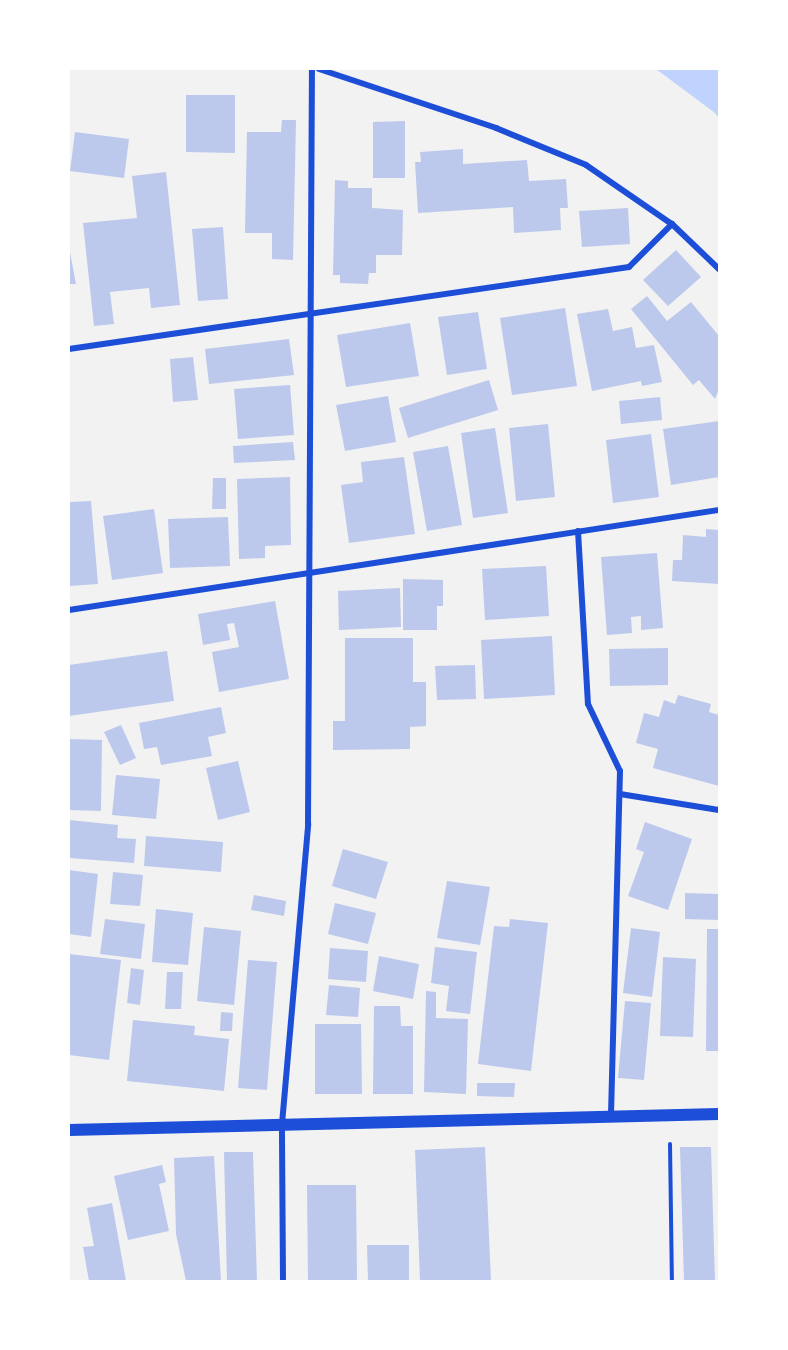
<!DOCTYPE html>
<html>
<head>
<meta charset="utf-8">
<style>
  body { margin:0 }
  #map { position:relative; width:788px; height:1350px; overflow:hidden; background:#f2f2f2; font-family:"PT Sans Narrow",sans-serif }
  div>[style] { position:absolute }
  [style*='--x'] { left:calc(var(--x)*1px); top:calc(var(--y)*1px); width:calc(var(--w)*1px); rotate:calc(var(--a)*1deg) }
  .water>* { inset:0; background:#bfd3fe }
  .building>* { inset:0; background:#bdc9ec }
  .path>* { height:4px; margin:-2px; padding:0 2px; transform-origin:2px; border-radius:2px; background:#1d4ed8 }
  .minor>* { height:6px; margin:-3px; padding:0 3px; transform-origin:3px; border-radius:3px; background:#1d4ed8 }
  .secondary>* { height:12px; margin:-6px; padding:0 6px; transform-origin:6px; border-radius:6px; background:#1d4ed8 }
  span { translate:-50% -50%; white-space:nowrap; text-align:center; line-height:1.15; -webkit-text-stroke:4.5px #fff; paint-order:stroke }
  .frame { position:absolute; inset:0; border:70px solid #fff; pointer-events:none }
</style>
</head>
<body>
<div id="map">
  <div class="water">
    <i style="clip-path:polygon(656px 69px,719px 69px,719px 118px,715px 113px)"></i>
  </div>
  <div class="building">
    <i style="clip-path:polygon(186px 95px,235px 95px,235px 153px,186px 152px)"></i>
    <i style="clip-path:polygon(282px 120px,296px 120px,293px 260px,272px 259px,272px 233px,245px 233px,247px 132px,281px 132px)"></i>
    <i style="clip-path:polygon(405px 121px,405px 178px,373px 178px,373px 122px)"></i>
    <i style="clip-path:polygon(75px 132px,129px 139px,124px 178px,70px 171px)"></i>
    <i style="clip-path:polygon(463px 149px,463px 164px,527px 160px,529px 181px,566px 179px,568px 208px,560px 208px,561px 230px,514px 233px,513px 207px,418px 213px,415px 162px,421px 162px,420px 152px)"></i>
    <i style="clip-path:polygon(166px 172px,180px 305px,151px 308px,149px 288px,110px 292px,114px 324px,94px 326px,83px 223px,137px 218px,132px 176px)"></i>
    <i style="clip-path:polygon(335px 180px,348px 181px,348px 188px,372px 188px,372px 208px,403px 210px,402px 255px,376px 255px,376px 273px,369px 273px,368px 284px,340px 283px,340px 275px,333px 275px)"></i>
    <i style="clip-path:polygon(628px 208px,630px 244px,582px 247px,579px 211px)"></i>
    <i style="clip-path:polygon(223px 227px,228px 299px,198px 301px,192px 229px)"></i>
    <i style="clip-path:polygon(69px 247px,76px 284px,69px 284px)"></i>
    <i style="clip-path:polygon(676px 250px,701px 277px,668px 306px,643px 280px)"></i>
    <i style="clip-path:polygon(647px 296px,667px 321px,691px 302px,719px 336px,719px 389px,715px 399px,699px 380px,693px 385px,631px 309px)"></i>
    <i style="clip-path:polygon(565px 308px,577px 386px,512px 395px,500px 318px)"></i>
    <i style="clip-path:polygon(608px 309px,613px 331px,632px 327px,636px 348px,654px 345px,662px 382px,642px 386px,641px 381px,592px 391px,577px 314px)"></i>
    <i style="clip-path:polygon(478px 312px,487px 369px,447px 375px,438px 317px)"></i>
    <i style="clip-path:polygon(410px 323px,419px 376px,346px 387px,337px 335px)"></i>
    <i style="clip-path:polygon(289px 339px,294px 375px,209px 384px,205px 349px)"></i>
    <i style="clip-path:polygon(193px 357px,198px 400px,173px 402px,170px 359px)"></i>
    <i style="clip-path:polygon(489px 380px,498px 410px,408px 438px,399px 408px)"></i>
    <i style="clip-path:polygon(290px 385px,294px 435px,238px 439px,234px 389px)"></i>
    <i style="clip-path:polygon(388px 396px,396px 442px,345px 451px,336px 405px)"></i>
    <i style="clip-path:polygon(660px 397px,662px 420px,621px 424px,619px 401px)"></i>
    <i style="clip-path:polygon(719px 421px,719px 477px,671px 485px,663px 429px)"></i>
    <i style="clip-path:polygon(548px 424px,555px 497px,516px 501px,509px 428px)"></i>
    <i style="clip-path:polygon(495px 428px,508px 513px,473px 518px,461px 433px)"></i>
    <i style="clip-path:polygon(651px 434px,659px 497px,613px 503px,606px 440px)"></i>
    <i style="clip-path:polygon(293px 442px,295px 460px,234px 463px,233px 446px)"></i>
    <i style="clip-path:polygon(448px 446px,462px 525px,427px 531px,413px 452px)"></i>
    <i style="clip-path:polygon(404px 457px,415px 534px,349px 543px,341px 485px,363px 482px,361px 462px)"></i>
    <i style="clip-path:polygon(290px 477px,291px 545px,265px 546px,265px 558px,239px 559px,237px 479px)"></i>
    <i style="clip-path:polygon(213px 478px,226px 478px,226px 509px,212px 509px)"></i>
    <i style="clip-path:polygon(91px 501px,98px 584px,69px 586px,69px 502px)"></i>
    <i style="clip-path:polygon(154px 509px,163px 573px,112px 580px,103px 516px)"></i>
    <i style="clip-path:polygon(228px 517px,230px 566px,170px 568px,168px 519px)"></i>
    <i style="clip-path:polygon(706px 529px,719px 530px,719px 584px,672px 581px,673px 560px,682px 560px,683px 535px,706px 537px)"></i>
    <i style="clip-path:polygon(657px 553px,663px 628px,641px 630px,641px 616px,631px 617px,632px 633px,607px 635px,601px 557px)"></i>
    <i style="clip-path:polygon(546px 566px,549px 616px,485px 620px,482px 569px)"></i>
    <i style="clip-path:polygon(403px 579px,443px 580px,443px 606px,437px 606px,437px 630px,403px 630px)"></i>
    <i style="clip-path:polygon(400px 588px,401px 627px,339px 630px,338px 591px)"></i>
    <i style="clip-path:polygon(275px 601px,289px 679px,219px 692px,212px 652px,239px 647px,234px 623px,227px 624px,230px 640px,203px 645px,198px 614px)"></i>
    <i style="clip-path:polygon(552px 636px,555px 695px,484px 699px,481px 640px)"></i>
    <i style="clip-path:polygon(345px 638px,413px 638px,413px 682px,426px 682px,426px 726px,410px 727px,410px 749px,333px 750px,333px 721px,345px 721px)"></i>
    <i style="clip-path:polygon(668px 648px,668px 685px,610px 686px,609px 649px)"></i>
    <i style="clip-path:polygon(167px 651px,174px 701px,69px 716px,69px 665px)"></i>
    <i style="clip-path:polygon(475px 665px,476px 699px,437px 700px,435px 666px)"></i>
    <i style="clip-path:polygon(678px 695px,711px 704px,709px 712px,719px 715px,719px 786px,653px 768px,658px 749px,636px 743px,644px 713px,659px 717px,664px 700px,675px 704px)"></i>
    <i style="clip-path:polygon(221px 707px,226px 733px,208px 737px,212px 756px,161px 765px,157px 747px,144px 749px,139px 723px)"></i>
    <i style="clip-path:polygon(121px 725px,136px 758px,120px 765px,104px 732px)"></i>
    <i style="clip-path:polygon(69px 739px,102px 740px,101px 811px,69px 810px)"></i>
    <i style="clip-path:polygon(238px 761px,250px 812px,218px 820px,206px 768px)"></i>
    <i style="clip-path:polygon(116px 775px,160px 779px,156px 819px,112px 815px)"></i>
    <i style="clip-path:polygon(69px 820px,118px 825px,117px 838px,136px 839px,134px 863px,69px 858px)"></i>
    <i style="clip-path:polygon(645px 822px,692px 839px,668px 910px,628px 896px,644px 852px,636px 849px)"></i>
    <i style="clip-path:polygon(146px 836px,223px 842px,221px 872px,144px 866px)"></i>
    <i style="clip-path:polygon(343px 849px,388px 862px,376px 899px,332px 886px)"></i>
    <i style="clip-path:polygon(69px 870px,98px 874px,91px 937px,69px 934px)"></i>
    <i style="clip-path:polygon(113px 872px,143px 875px,140px 906px,110px 904px)"></i>
    <i style="clip-path:polygon(447px 881px,490px 887px,480px 945px,437px 938px)"></i>
    <i style="clip-path:polygon(685px 893px,719px 894px,719px 920px,685px 919px)"></i>
    <i style="clip-path:polygon(254px 895px,286px 901px,284px 916px,251px 910px)"></i>
    <i style="clip-path:polygon(335px 903px,376px 913px,368px 944px,328px 934px)"></i>
    <i style="clip-path:polygon(156px 909px,193px 913px,188px 965px,152px 962px)"></i>
    <i style="clip-path:polygon(105px 919px,145px 924px,141px 959px,100px 954px)"></i>
    <i style="clip-path:polygon(510px 919px,548px 923px,531px 1071px,478px 1064px,494px 926px,509px 927px)"></i>
    <i style="clip-path:polygon(204px 927px,241px 931px,234px 1005px,197px 1001px)"></i>
    <i style="clip-path:polygon(631px 928px,660px 932px,652px 997px,623px 993px)"></i>
    <i style="clip-path:polygon(707px 929px,719px 929px,719px 1051px,706px 1051px)"></i>
    <i style="clip-path:polygon(435px 947px,477px 952px,470px 1014px,446px 1011px,449px 986px,431px 983px)"></i>
    <i style="clip-path:polygon(330px 948px,368px 951px,366px 982px,328px 979px)"></i>
    <i style="clip-path:polygon(69px 954px,121px 960px,109px 1060px,69px 1055px)"></i>
    <i style="clip-path:polygon(379px 956px,419px 964px,413px 999px,373px 991px)"></i>
    <i style="clip-path:polygon(663px 957px,696px 959px,693px 1037px,660px 1036px)"></i>
    <i style="clip-path:polygon(248px 960px,277px 962px,267px 1090px,238px 1088px)"></i>
    <i style="clip-path:polygon(131px 968px,144px 970px,140px 1005px,127px 1003px)"></i>
    <i style="clip-path:polygon(167px 972px,183px 972px,181px 1009px,165px 1009px)"></i>
    <i style="clip-path:polygon(329px 985px,360px 988px,358px 1017px,326px 1015px)"></i>
    <i style="clip-path:polygon(426px 991px,436px 992px,436px 1018px,468px 1019px,466px 1094px,424px 1092px)"></i>
    <i style="clip-path:polygon(625px 1001px,651px 1003px,644px 1080px,618px 1078px)"></i>
    <i style="clip-path:polygon(374px 1006px,400px 1006px,401px 1026px,413px 1026px,413px 1094px,373px 1094px)"></i>
    <i style="clip-path:polygon(221px 1012px,233px 1013px,232px 1031px,220px 1031px)"></i>
    <i style="clip-path:polygon(133px 1020px,195px 1026px,194px 1035px,229px 1039px,224px 1091px,127px 1081px)"></i>
    <i style="clip-path:polygon(315px 1024px,361px 1024px,362px 1094px,315px 1094px)"></i>
    <i style="clip-path:polygon(477px 1083px,515px 1083px,514px 1097px,477px 1096px)"></i>
    <i style="clip-path:polygon(485px 1147px,491px 1281px,420px 1281px,415px 1150px)"></i>
    <i style="clip-path:polygon(680px 1147px,711px 1147px,715px 1281px,684px 1281px)"></i>
    <i style="clip-path:polygon(224px 1152px,253px 1152px,257px 1281px,227px 1281px)"></i>
    <i style="clip-path:polygon(214px 1156px,221px 1281px,186px 1281px,176px 1234px,174px 1158px)"></i>
    <i style="clip-path:polygon(162px 1165px,166px 1182px,159px 1184px,169px 1231px,128px 1240px,114px 1176px)"></i>
    <i style="clip-path:polygon(307px 1185px,356px 1185px,357px 1281px,308px 1281px)"></i>
    <i style="clip-path:polygon(112px 1203px,126px 1281px,89px 1281px,83px 1247px,94px 1246px,87px 1208px)"></i>
    <i style="clip-path:polygon(367px 1245px,409px 1245px,409px 1281px,368px 1281px)"></i>
  </div>
  <div class="path">
    <i style="--x:670;--y:1144;--w:137;--a:89.2"></i>
  </div>
  <div class="minor">
    <i style="--x:319;--y:69;--w:187;--a:18.4"></i>
    <i style="--x:496;--y:128;--w:97;--a:22.3"></i>
    <i style="--x:586;--y:165;--w:104;--a:34.5"></i>
    <i style="--x:672;--y:224;--w:65;--a:43.8"></i>
    <i style="--x:69;--y:349;--w:566;--a:-8.33"></i>
    <i style="--x:629;--y:267;--w:61;--a:-45"></i>
    <i style="--x:578;--y:531;--w:173;--a:86.7"></i>
    <i style="--x:588;--y:704;--w:74;--a:64.5"></i>
    <i style="--x:620;--y:771;--w:345;--a:91.5"></i>
    <i style="--x:69;--y:610;--w:658;--a:-8.75"></i>
    <i style="--x:620;--y:794;--w:100;--a:9.2"></i>
    <i style="--x:283;--y:1281;--w:157;--a:-90.4"></i>
    <i style="--x:282;--y:1124;--w:301;--a:-85"></i>
    <i style="--x:308;--y:824;--w:755;--a:-89.7"></i>
  </div>
  <div class="secondary">
    <i style="--x:69;--y:1130;--w:650;--a:-1.41"></i>
  </div>
  <div class="frame"></div>
</div>
</body>
</html>
